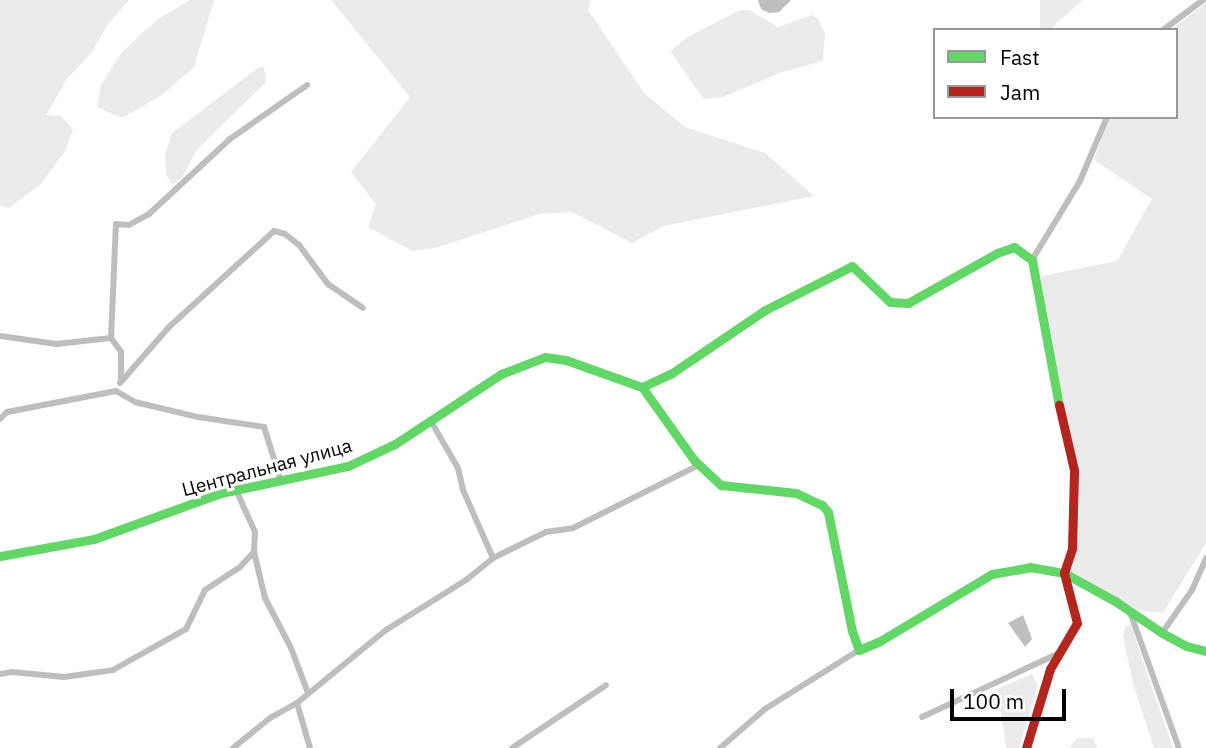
<!DOCTYPE html>
<html>
<head>
<meta charset="utf-8">
<style>
  body { margin:0 }
  #map { position:relative; width:1206px; height:748px; overflow:hidden; background:#fff; font-family:"IBM Plex Sans",sans-serif }
  div>[style] { position:absolute }
  [style*='--x'] { left:calc(var(--x)*1px); top:calc(var(--y)*1px); width:calc(var(--w)*1px); rotate:calc(var(--a)*1deg) }
  .green>* { inset:0; background:#ebebeb }
  .water>* { inset:0; background:#bebebe }
  .street>* { height:6px; margin:-3px; padding:0 3px; transform-origin:3px; border-radius:3px; background:#bebebe }
  .fast>* { height:9px; margin:-4.5px; padding:0 4.5px; transform-origin:4.5px; border-radius:4.5px; background:#63d668 }
  .jam>* { height:9px; margin:-4.5px; padding:0 4.5px; transform-origin:4.5px; border-radius:4.5px; background:#b3261e }
  span { translate:-50% -50%; white-space:nowrap; text-align:center; line-height:1.15; -webkit-text-stroke:6px #fff; paint-order:stroke }
  .street-label { font-size:19px; color:#000 }
  .legend { position:absolute; left:933px; top:28px; width:245px; height:91px; box-sizing:border-box; background:#fff; border:2px solid #999; margin:0; padding:9px 12px; list-style:none; font-size:21px; color:#000 }
  .legend li { display:flex; align-items:center; gap:14px; height:35px }
  .legend b { width:35px; border:2px solid #999 }
  .scale { position:absolute; left:950px; top:689px; width:116px; height:32px; box-sizing:border-box; border:4px solid #000; border-top:0; padding-left:9px; font-size:21px; line-height:24px; white-space:nowrap; color:#000; -webkit-text-stroke:5px #fff; paint-order:stroke }
</style>
</head>
<body>
<div id="map">
  <div class="green">
    <i style="clip-path:polygon(0 0,129px 0,108px 24px,92px 52px,67px 79px,46px 115px,61px 116px,73px 129px,65px 151px,41px 184px,9px 208px,0 206px)"></i>
    <i style="clip-path:polygon(190px 0,214px 0,194px 67px,162px 95px,122px 118px,97px 107px,101px 85px,122px 52px,158px 19px)"></i>
    <i style="clip-path:polygon(331px 0,591px 0,588px 10px,644px 93px,685px 127px,765px 153px,814px 196px,664px 226px,632px 243px,572px 212px,539px 214px,435px 248px,412px 251px,368px 227px,376px 205px,351px 172px,410px 97px)"></i>
    <i style="clip-path:polygon(1040px 0,1083px 0,1050px 29px,1040px 30px)"></i>
    <i style="clip-path:polygon(1206px 3px,1206px 543px,1163px 613px,1138px 610px,1068px 570px,1077px 489px,1041px 276px,1117px 261px,1152px 199px,1094px 160px,1109px 117px,1176px 117px,1176px 30px,1170px 30px)"></i>
    <i style="clip-path:polygon(740px 10px,749px 10px,778px 27px,812px 15px,818px 19px,825px 33px,823px 61px,782px 72px,723px 97px,704px 99px,670px 51px,689px 36px)"></i>
    <i style="clip-path:polygon(259px 67px,264px 67px,266px 82px,196px 151px,182px 178px,172px 185px,166px 175px,165px 155px,172px 133px)"></i>
    <i style="clip-path:polygon(1131px 625px,1151px 685px,1173px 748px,1154px 748px,1134px 687px,1123px 637px,1125px 626px)"></i>
    <i style="clip-path:polygon(1032px 674px,1038px 685px,1019px 748px,1006px 748px,1001px 712px,986px 699px,993px 691px)"></i>
    <i style="clip-path:polygon(1077px 738px,1093px 738px,1097px 748px,1069px 748px)"></i>
  </div>
  <div class="water">
    <i style="clip-path:polygon(758px 0,791px 0,779px 12px,769px 13px,761px 9px)"></i>
    <i style="clip-path:polygon(1023px 615px,1032px 639px,1025px 647px,1008px 623px)"></i>
  </div>
  <div class="street">
    <i style="--x:1163;--y:30;--w:50;--a:-36.9"></i>
    <i style="--x:1032;--y:260;--w:92;--a:-58.7"></i>
    <i style="--x:1080;--y:181;--w:69;--a:-67.1"></i>
    <i style="--x:0;--y:336;--w:57;--a:8.1"></i>
    <i style="--x:56;--y:344;--w:55;--a:-6.2"></i>
    <i style="--x:111;--y:338;--w:17;--a:54"></i>
    <i style="--x:121;--y:352;--w:29;--a:90"></i>
    <i style="--x:111;--y:338;--w:114;--a:-87.5"></i>
    <i style="--x:116;--y:224;--w:13;--a:4"></i>
    <i style="--x:129;--y:225;--w:23;--a:-29"></i>
    <i style="--x:149;--y:214;--w:110;--a:-42.8"></i>
    <i style="--x:230;--y:139;--w:94;--a:-35"></i>
    <i style="--x:120;--y:383;--w:74;--a:-48.8"></i>
    <i style="--x:169;--y:327;--w:142;--a:-42.4"></i>
    <i style="--x:274;--y:231;--w:11;--a:15"></i>
    <i style="--x:285;--y:234;--w:18;--a:38"></i>
    <i style="--x:299;--y:245;--w:49;--a:53.4"></i>
    <i style="--x:328;--y:284;--w:42;--a:34.4"></i>
    <i style="--x:0;--y:419;--w:10;--a:-45"></i>
    <i style="--x:7;--y:412;--w:111;--a:-10.9"></i>
    <i style="--x:116;--y:391;--w:22;--a:30"></i>
    <i style="--x:135;--y:402;--w:65;--a:13.4"></i>
    <i style="--x:198;--y:417;--w:67;--a:8.6"></i>
    <i style="--x:264;--y:427;--w:57;--a:72.5"></i>
    <i style="--x:432;--y:423;--w:52;--a:60"></i>
    <i style="--x:458;--y:468;--w:23;--a:77"></i>
    <i style="--x:463;--y:490;--w:74;--a:66.2"></i>
    <i style="--x:254;--y:552;--w:47;--a:76.6"></i>
    <i style="--x:265;--y:598;--w:56;--a:62.5"></i>
    <i style="--x:291;--y:648;--w:48;--a:69.3"></i>
    <i style="--x:1130;--y:612;--w:145;--a:70.2"></i>
    <i style="--x:1162;--y:633;--w:52;--a:-55.1"></i>
    <i style="--x:1192;--y:590;--w:35;--a:-66"></i>
    <i style="--x:0;--y:674;--w:12;--a:-9"></i>
    <i style="--x:12;--y:672;--w:52;--a:5.5"></i>
    <i style="--x:64;--y:677;--w:49;--a:-8.1"></i>
    <i style="--x:113;--y:670;--w:84;--a:-29.3"></i>
    <i style="--x:186;--y:629;--w:43;--a:-64"></i>
    <i style="--x:205;--y:590;--w:42;--a:-33.3"></i>
    <i style="--x:240;--y:567;--w:21;--a:-47"></i>
    <i style="--x:254;--y:552;--w:20;--a:-87"></i>
    <i style="--x:255;--y:532;--w:46;--a:-114.3"></i>
    <i style="--x:297;--y:703;--w:47;--a:73.9"></i>
    <i style="--x:922;--y:717;--w:151;--a:-25"></i>
    <i style="--x:233;--y:748;--w:48;--a:-39"></i>
    <i style="--x:270;--y:718;--w:31;--a:-29"></i>
    <i style="--x:297;--y:703;--w:115;--a:-39.4"></i>
    <i style="--x:386;--y:630;--w:94;--a:-32"></i>
    <i style="--x:466;--y:580;--w:35;--a:-39"></i>
    <i style="--x:493;--y:558;--w:59;--a:-26.1"></i>
    <i style="--x:546;--y:532;--w:27;--a:-8"></i>
    <i style="--x:573;--y:528;--w:141;--a:-26.6"></i>
    <i style="--x:512;--y:748;--w:113;--a:-33.8"></i>
    <i style="--x:720;--y:748;--w:60;--a:-40.9"></i>
    <i style="--x:765;--y:709;--w:111;--a:-32.1"></i>
  </div>
  <div class="fast">
    <i style="--x:642;--y:387;--w:33;--a:-25"></i>
    <i style="--x:672;--y:373;--w:112;--a:-34.1"></i>
    <i style="--x:765;--y:310;--w:97;--a:-26.8"></i>
    <i style="--x:852;--y:266;--w:52;--a:43.5"></i>
    <i style="--x:890;--y:302;--w:18;--a:3"></i>
    <i style="--x:908;--y:303;--w:102;--a:-29.3"></i>
    <i style="--x:997;--y:253;--w:18;--a:-19"></i>
    <i style="--x:1014;--y:247;--w:22;--a:36"></i>
    <i style="--x:1032;--y:260;--w:147;--a:79.5"></i>
    <i style="--x:642;--y:387;--w:90;--a:54.5"></i>
    <i style="--x:694;--y:460;--w:37;--a:43"></i>
    <i style="--x:721;--y:485;--w:75;--a:6.1"></i>
    <i style="--x:796;--y:493;--w:29;--a:25"></i>
    <i style="--x:822;--y:505;--w:9;--a:49"></i>
    <i style="--x:828;--y:512;--w:121;--a:78.6"></i>
    <i style="--x:852;--y:631;--w:20;--a:70"></i>
    <i style="--x:859;--y:650;--w:23;--a:-23"></i>
    <i style="--x:880;--y:641;--w:131;--a:-30.9"></i>
    <i style="--x:992;--y:574;--w:39;--a:-10"></i>
    <i style="--x:1030;--y:567;--w:35;--a:10"></i>
    <i style="--x:1064;--y:573;--w:58;--a:28.8"></i>
    <i style="--x:1115;--y:601;--w:57;--a:34.2"></i>
    <i style="--x:1162;--y:633;--w:27;--a:28"></i>
    <i style="--x:1186;--y:646;--w:21;--a:14"></i>
    <i style="--x:0;--y:556;--w:96;--a:-10.3"></i>
    <i style="--x:94;--y:539;--w:135;--a:-19.9"></i>
    <i style="--x:221;--y:493;--w:130;--a:-12"></i>
    <i style="--x:348;--y:466;--w:52;--a:-25.1"></i>
    <i style="--x:395;--y:444;--w:127;--a:-33.4"></i>
    <i style="--x:501;--y:374;--w:47;--a:-21.1"></i>
    <i style="--x:545;--y:357;--w:21;--a:8"></i>
    <i style="--x:566;--y:360;--w:81;--a:19.6"></i>
  </div>
  <div class="jam">
    <i style="--x:1026;--y:748;--w:83;--a:-73.1"></i>
    <i style="--x:1050;--y:669;--w:53;--a:-59.6"></i>
    <i style="--x:1077;--y:623;--w:52;--a:-104.6"></i>
    <i style="--x:1064;--y:573;--w:26;--a:-72"></i>
    <i style="--x:1072;--y:548;--w:78;--a:-88.5"></i>
    <i style="--x:1074;--y:470;--w:67;--a:-103"></i>
  </div>
  <div class="street-label">
    <span style="left:267px;top:468px;rotate:-15deg">Центральная улица</span>
  </div>
  <ul class="legend">
  <li><b style="height:9px;background:#63d668"></b>Fast</li>
  <li><b style="height:9px;background:#b3261e"></b>Jam</li>
  </ul>
  <div class="scale">100 m</div>
</div>
</body>
</html>
